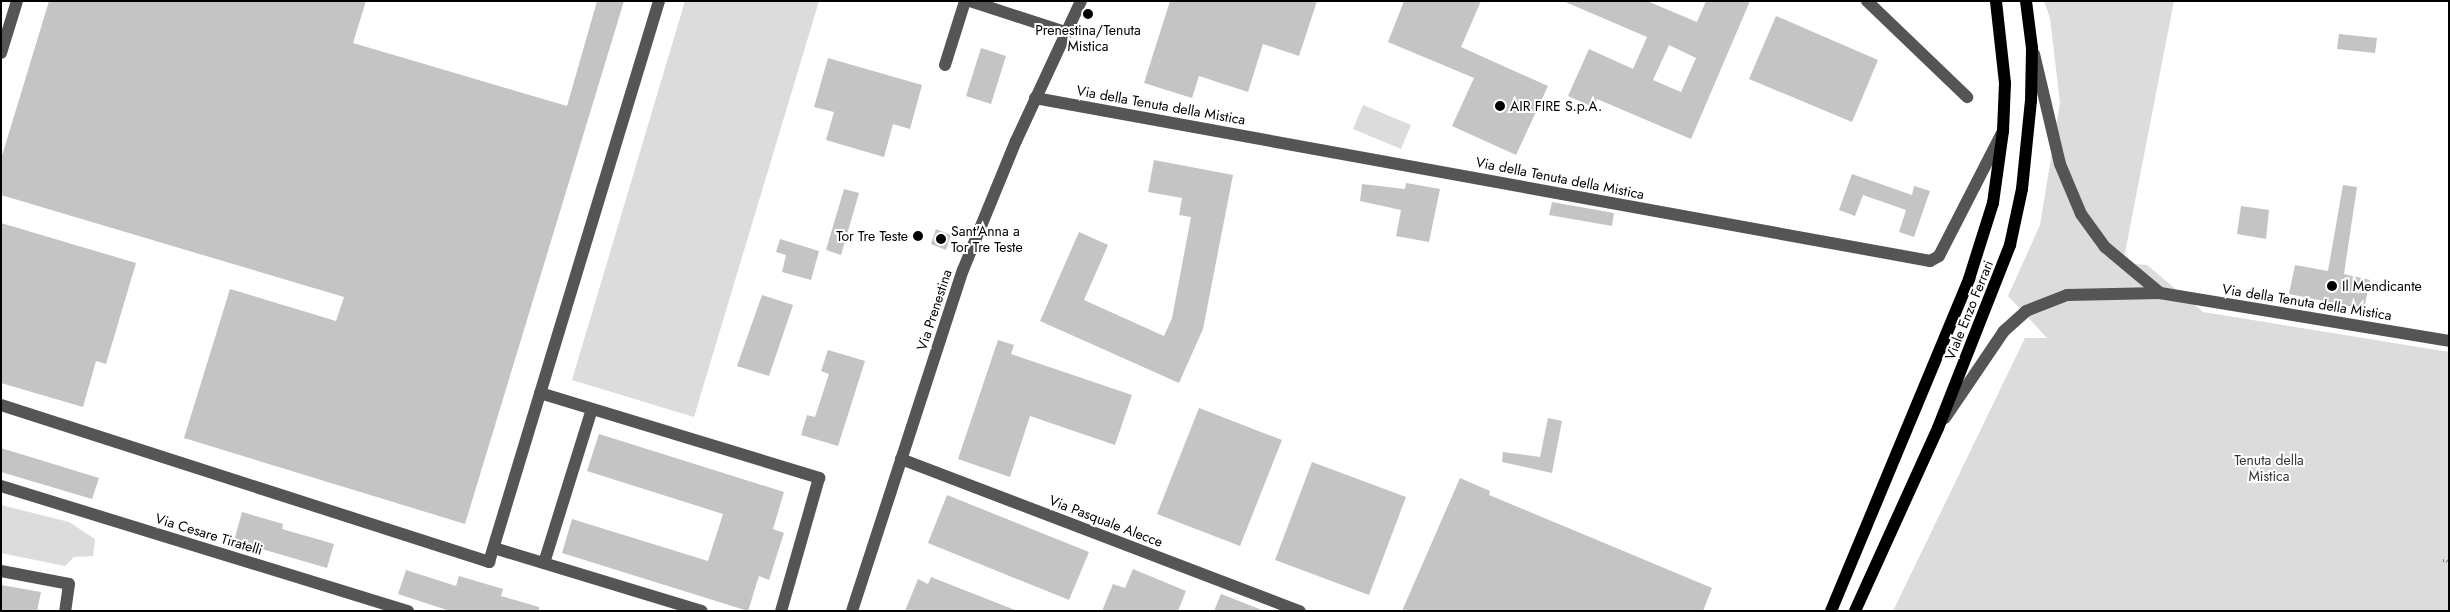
<!DOCTYPE html>
<html>
<head>
<meta charset="utf-8">
<style>
  body { margin:0 }
  #map { position:relative; width:2450px; height:612px; overflow:hidden; background:#fff; font-family:Jost,sans-serif }
  div>[style] { position:absolute }
  [style*='--x'] { left:calc(var(--x)*1px); top:calc(var(--y)*1px); width:calc(var(--w)*1px); rotate:calc(var(--a)*1deg) }
  .green>* { inset:0; background:#dcdcdc }
  .building>* { inset:0; background:#c4c4c4 }
  .path>* { height:3px; margin-top:-1.5px; transform-origin:0; background:repeating-linear-gradient(90deg,#777 0 1px,transparent 0 3.5px) }
  .minor>* { height:12px; margin:-6px; padding:0 6px; transform-origin:6px; border-radius:6px; background:#555 }
  .major>* { height:12px; margin:-6px; padding:0 6px; transform-origin:6px; border-radius:6px; background:#000 }
  .dots>* { width:14px; height:14px; translate:-50% -50%; box-sizing:border-box; border:2px solid #fff; border-radius:50% }
  span { translate:-50% -50%; white-space:nowrap; text-align:center; line-height:1.15; -webkit-text-stroke:4px #fff; paint-order:stroke }
  .poi-label { font-size:14px; color:#000 }
  .left { translate:0 -50%; text-align:left }
  .right { translate:-100% -50%; text-align:right }
  .street-label { font-size:14px; color:#000 }
  .park-label { font-size:14px; color:#333 }
  .frame { position:absolute; inset:0; border:2px solid #000; pointer-events:none }
</style>
</head>
<body>
<div id="map">
  <div class="green">
    <i style="clip-path:polygon(685px 1px,819px 1px,694px 417px,572px 380px)"></i>
    <i style="clip-path:polygon(2044px 1px,2174px 1px,2123px 263px,2147px 265px,2203px 312px,2449px 352px,2449px 611px,1893px 611px,2025px 338px,2047px 338px,2008px 296px,2040px 225px,2060px 103px,2050px 18px)"></i>
    <i style="clip-path:polygon(1363px 105px,1411px 125px,1401px 149px,1353px 129px)"></i>
    <i style="clip-path:polygon(1px 505px,69px 522px,95px 539px,93px 556px,74px 557px,65px 566px,1px 553px)"></i>
  </div>
  <div class="building">
    <i style="clip-path:polygon(49px 1px,366px 1px,353px 43px,567px 106px,597px 1px,624px 1px,465px 524px,184px 438px,230px 289px,336px 321px,344px 297px,1px 195px,1px 159px)"></i>
    <i style="clip-path:polygon(1170px 1px,1317px 1px,1299px 56px,1263px 44px,1248px 92px,1199px 76px,1192px 98px,1144px 83px)"></i>
    <i style="clip-path:polygon(1404px 1px,1481px 1px,1461px 47px,1548px 86px,1516px 155px,1452px 126px,1474px 78px,1388px 42px)"></i>
    <i style="clip-path:polygon(evenodd,1563px 1px,1647px 1px,1697px 22px,1706px 1px,1750px 1px,1691px 139px,1597px 99px,1593px 107px,1568px 96px,1589px 49px,1633px 69px,1647px 37px,1563px 1px,1669px 45px,1696px 58px,1681px 92px,1653px 80px,1669px 45px)"></i>
    <i style="clip-path:polygon(1776px 16px,1878px 60px,1852px 122px,1749px 79px)"></i>
    <i style="clip-path:polygon(2339px 34px,2377px 38px,2375px 53px,2337px 49px)"></i>
    <i style="clip-path:polygon(981px 48px,1006px 56px,991px 104px,966px 96px)"></i>
    <i style="clip-path:polygon(828px 58px,922px 85px,910px 129px,893px 124px,884px 157px,826px 140px,834px 112px,814px 107px)"></i>
    <i style="clip-path:polygon(1154px 160px,1233px 175px,1203px 329px,1179px 383px,1040px 321px,1079px 232px,1108px 245px,1084px 300px,1164px 336px,1172px 318px,1191px 217px,1179px 215px,1182px 198px,1148px 192px)"></i>
    <i style="clip-path:polygon(1852px 174px,1912px 195px,1914px 186px,1930px 191px,1914px 237px,1899px 232px,1906px 210px,1863px 195px,1855px 216px,1839px 210px)"></i>
    <i style="clip-path:polygon(1406px 183px,1440px 189px,1429px 242px,1396px 236px,1401px 210px,1360px 201px,1362px 184px,1405px 189px)"></i>
    <i style="clip-path:polygon(2343px 185px,2357px 187px,2344px 274px,2370px 280px,2364px 309px,2289px 294px,2295px 265px,2328px 271px)"></i>
    <i style="clip-path:polygon(844px 189px,859px 193px,841px 255px,826px 250px)"></i>
    <i style="clip-path:polygon(1552px 202px,1614px 213px,1612px 226px,1549px 215px)"></i>
    <i style="clip-path:polygon(2241px 206px,2269px 210px,2266px 239px,2237px 234px)"></i>
    <i style="clip-path:polygon(1px 223px,136px 263px,106px 364px,96px 361px,83px 407px,1px 383px)"></i>
    <i style="clip-path:polygon(936px 229px,951px 235px,946px 250px,931px 244px)"></i>
    <i style="clip-path:polygon(780px 239px,819px 251px,811px 280px,782px 272px,786px 255px,776px 252px)"></i>
    <i style="clip-path:polygon(762px 295px,793px 305px,769px 376px,737px 366px)"></i>
    <i style="clip-path:polygon(998px 340px,1014px 345px,1011px 354px,1132px 395px,1115px 445px,1030px 416px,1010px 477px,958px 459px)"></i>
    <i style="clip-path:polygon(828px 350px,865px 361px,838px 446px,801px 435px,807px 415px,815px 417px,829px 374px,821px 371px)"></i>
    <i style="clip-path:polygon(1199px 408px,1282px 440px,1240px 546px,1157px 514px)"></i>
    <i style="clip-path:polygon(1548px 418px,1562px 421px,1552px 473px,1502px 462px,1503px 452px,1540px 457px)"></i>
    <i style="clip-path:polygon(599px 434px,784px 492px,773px 529px,784px 533px,769px 580px,759px 576px,748px 611px,562px 553px,572px 519px,708px 561px,723px 514px,587px 471px)"></i>
    <i style="clip-path:polygon(1px 448px,99px 478px,92px 499px,1px 472px)"></i>
    <i style="clip-path:polygon(1312px 462px,1406px 497px,1369px 595px,1275px 560px)"></i>
    <i style="clip-path:polygon(1460px 478px,1490px 491px,1489px 495px,1712px 588px,1703px 611px,1402px 611px)"></i>
    <i style="clip-path:polygon(947px 495px,1089px 552px,1069px 600px,928px 543px)"></i>
    <i style="clip-path:polygon(242px 512px,283px 524px,282px 529px,334px 544px,327px 568px,234px 541px)"></i>
    <i style="clip-path:polygon(1133px 569px,1186px 591px,1178px 611px,1102px 611px,1113px 584px,1125px 588px)"></i>
    <i style="clip-path:polygon(406px 570px,456px 586px,459px 576px,503px 589px,501px 596px,539px 607px,539px 611px,450px 611px,398px 594px)"></i>
    <i style="clip-path:polygon(931px 577px,1015px 610px,1014px 611px,905px 611px,918px 579px,928px 584px)"></i>
    <i style="clip-path:polygon(1px 585px,41px 592px,37px 611px,1px 611px)"></i>
    <i style="clip-path:polygon(1221px 594px,1262px 610px,1262px 611px,1214px 611px)"></i>
  </div>
  <div class="path">
    <i style="--x:2443;--y:560;--w:6;--a:9"></i>
  </div>
  <div class="minor">
    <i style="--x:970;--y:1;--w:100;--a:18.1"></i>
    <i style="--x:1867;--y:1;--w:139;--a:43.8"></i>
    <i style="--x:1;--y:53;--w:54;--a:-72.9"></i>
    <i style="--x:2034;--y:54;--w:113;--a:76.7"></i>
    <i style="--x:2060;--y:164;--w:54;--a:67.2"></i>
    <i style="--x:2081;--y:214;--w:41;--a:54"></i>
    <i style="--x:2105;--y:247;--w:72;--a:39.9"></i>
    <i style="--x:945;--y:65;--w:67;--a:-72.6"></i>
    <i style="--x:1035;--y:98;--w:910;--a:10.32"></i>
    <i style="--x:1930;--y:261;--w:10;--a:-29"></i>
    <i style="--x:1939;--y:256;--w:138;--a:-62.9"></i>
    <i style="--x:540;--y:393;--w:292;--a:16.9"></i>
    <i style="--x:819;--y:478;--w:138;--a:105.9"></i>
    <i style="--x:1;--y:405;--w:513;--a:17.83"></i>
    <i style="--x:489;--y:562;--w:586;--a:-73.14"></i>
    <i style="--x:1945;--y:418;--w:105;--a:-55.9"></i>
    <i style="--x:2004;--y:331;--w:30;--a:-42"></i>
    <i style="--x:2026;--y:311;--w:44;--a:-21.3"></i>
    <i style="--x:2067;--y:295;--w:93;--a:-1.2"></i>
    <i style="--x:2160;--y:293;--w:293;--a:9.4"></i>
    <i style="--x:901;--y:459;--w:427;--a:20.9"></i>
    <i style="--x:1;--y:486;--w:426;--a:17.1"></i>
    <i style="--x:494;--y:548;--w:217;--a:16.9"></i>
    <i style="--x:544;--y:563;--w:161;--a:-72.7"></i>
    <i style="--x:1;--y:571;--w:69;--a:10.8"></i>
    <i style="--x:69;--y:584;--w:27;--a:98"></i>
    <i style="--x:852;--y:611;--w:359;--a:-72"></i>
    <i style="--x:963;--y:270;--w:139;--a:-67.7"></i>
    <i style="--x:1016;--y:141;--w:154;--a:-65.1"></i>
  </div>
  <div class="major">
    <i style="--x:1831;--y:611;--w:360;--a:-67.4"></i>
    <i style="--x:1969;--y:279;--w:80;--a:-72.5"></i>
    <i style="--x:1993;--y:203;--w:73;--a:-82.1"></i>
    <i style="--x:2003;--y:131;--w:48;--a:-87.6"></i>
    <i style="--x:2005;--y:83;--w:82;--a:-96.3"></i>
    <i style="--x:1855;--y:611;--w:201;--a:-65.6"></i>
    <i style="--x:1938;--y:428;--w:197;--a:-68.5"></i>
    <i style="--x:2010;--y:245;--w:57;--a:-77.9"></i>
    <i style="--x:2022;--y:189;--w:88;--a:-84.2"></i>
    <i style="--x:2031;--y:101;--w:53;--a:-88.9"></i>
    <i style="--x:2032;--y:48;--w:47;--a:-97.3"></i>
  </div>
  <div class="dots">
    <i style="left:1088px;top:14px;background:#000"></i>
    <i style="left:1500px;top:106px;background:#000"></i>
    <i style="left:918px;top:236px;background:#000"></i>
    <i style="left:941px;top:239px;background:#000"></i>
    <i style="left:2332px;top:286px;background:#000"></i>
  </div>
  <div class="poi-label">
    <span style="left:1088px;top:38px">Prenestina/Tenuta<br>Mistica</span>
    <span class="left" style="left:1510px;top:106px">AIR FIRE S.p.A.</span>
    <span class="left" style="left:951px;top:239px">Sant'Anna a<br>Tor Tre Teste</span>
    <span class="right" style="left:908px;top:236px">Tor Tre Teste</span>
    <span class="left" style="left:2342px;top:286px">Il Mendicante</span>
  </div>
  <div class="street-label">
    <span style="left:1161px;top:105px;rotate:10deg">Via della Tenuta della Mistica</span>
    <span style="left:1560px;top:178px;rotate:11deg">Via della Tenuta della Mistica</span>
    <span style="left:2307px;top:302px;rotate:9deg">Via della Tenuta della Mistica</span>
    <span style="left:934px;top:310px;rotate:-72deg">Via Prenestina</span>
    <span style="left:1969px;top:310px;rotate:-68deg">Viale Enzo Ferrari</span>
    <span style="left:1106px;top:521px;rotate:21deg">Via Pasquale Alecce</span>
    <span style="left:209px;top:534px;rotate:17deg">Via Cesare Tiratelli</span>
  </div>
  <div class="park-label">
    <span style="left:2269px;top:468px">Tenuta della<br>Mistica</span>
  </div>
  <div class="frame"></div>
</div>
</body>
</html>
